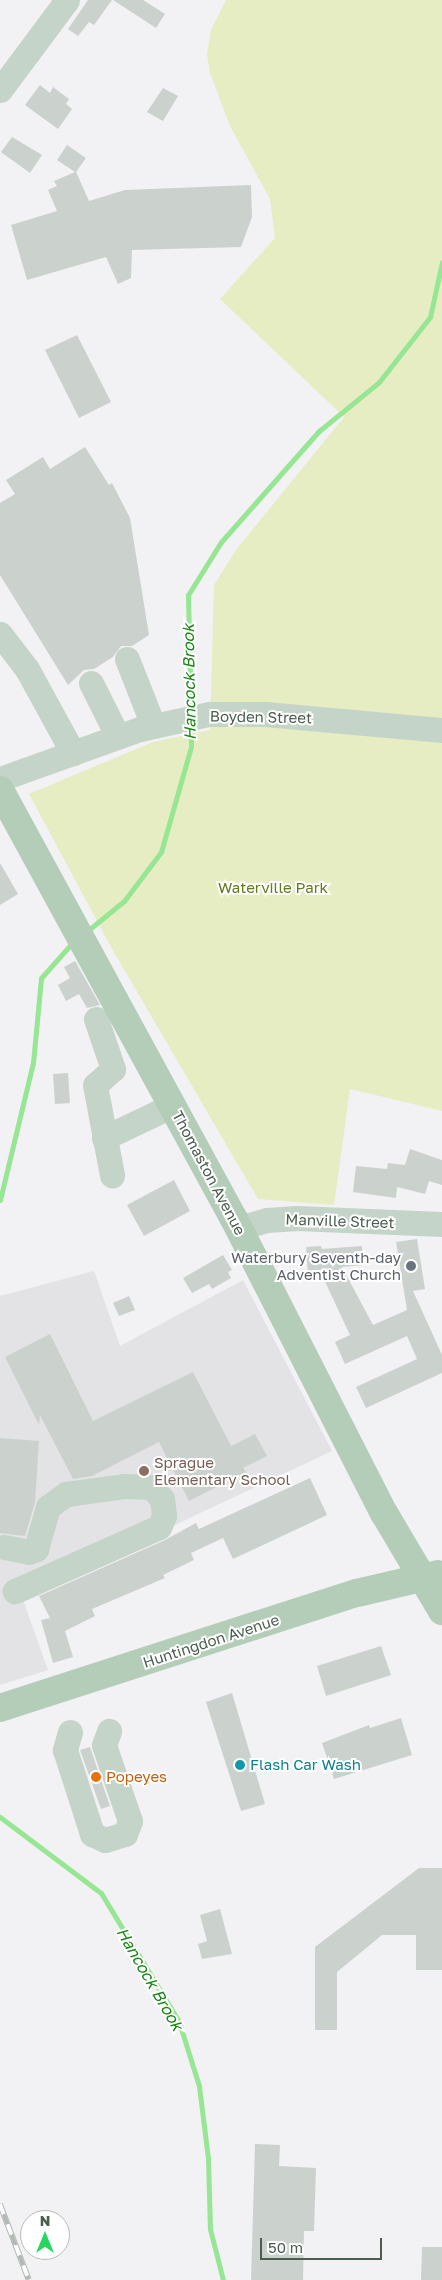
<!DOCTYPE html>
<html>
<head>
<meta charset="utf-8">
<style>
  body { margin:0 }
  #map { position:relative; width:442px; height:2280px; overflow:hidden; background:#f2f1f3; font-family:"Golos Text",sans-serif }
  div>[style] { position:absolute }
  [style*='--x'] { left:calc(var(--x)*1px); top:calc(var(--y)*1px); width:calc(var(--w)*1px); rotate:calc(var(--a)*1deg) }
  .education>* { inset:0; background:#e3e2e4 }
  .green>* { inset:0; background:#e7edc3 }
  .stream>* { height:5px; margin:-2.5px; padding:0 2.5px; transform-origin:2.5px; border-radius:2.5px; background:#96e693 }
  .building>* { inset:0; background:#cbd2ce }
  .minor>* { height:25px; margin:-12.5px; padding:0 12.5px; transform-origin:12.5px; border-radius:12.5px; background:#c5d4c8 }
  .major>* { height:28px; margin:-14px; padding:0 14px; transform-origin:14px; border-radius:14px; background:#b3cdb9 }
  .rail>* { height:5.5px; margin-top:-2.75px; transform-origin:0; background:repeating-linear-gradient(90deg,#fff 0 11px,#b3bab6 0 22px); box-sizing:border-box; border-block:1px solid #b3bab6 }
  .dots>* { width:14px; height:14px; translate:-50% -50%; box-sizing:border-box; border:2px solid #fff; border-radius:50% }
  span { translate:-50% -50%; white-space:nowrap; text-align:center; line-height:1.15; -webkit-text-stroke:4px #fff; paint-order:stroke }
  .street-label { font-size:15px; color:#4a5d4e }
  .park-label { font-size:15px; color:#637a1e }
  .worship-label { font-size:15px; color:#5b616d }
  .right { translate:-100% -50%; text-align:right }
  .education-label { font-size:15px; color:#785e54 }
  .left { translate:0 -50%; text-align:left }
  .culture-label { font-size:15px; color:#0d838f }
  .food-label { font-size:15px; color:#c56008 }
  .water-label { font-size:16px; color:#1a8616; font-style:italic }
  .north { position:absolute; left:20px; top:2210px; width:50px; height:50px; box-sizing:border-box; background:#fff; border:1px solid #b7beb8; border-radius:50%; rotate:0deg; font-size:14px; font-weight:700; line-height:20px; text-align:center; color:#4a5d4e }
  .north::after { content:''; display:block; margin:auto; width:18px; height:22px; background:#26d75f; clip-path:polygon(50% 0,100% 100%,50% 72%,0 100%) }
  .scale { position:absolute; left:260px; top:2238px; width:122px; height:22px; box-sizing:border-box; border:2px solid #4a5d4e; border-top:0; padding-left:6px; font-size:15px; line-height:18px; white-space:nowrap; color:#4a5d4e; -webkit-text-stroke:4px #fff; paint-order:stroke }
</style>
</head>
<body>
<div id="map">
  <div class="education">
    <i style="clip-path:polygon(94px 1271px,120px 1346px,243px 1280px,332px 1451px,22px 1597px,48px 1670px,0 1685px,0 1296px)"></i>
  </div>
  <div class="green">
    <i style="clip-path:polygon(226px 0,442px 0,442px 1111px,350px 1089px,334px 1205px,258px 1199px,111px 947px,29px 794px,153px 742px,210px 730px,214px 585px,236px 550px,344px 417px,220px 299px,275px 238px,270px 199px,230px 126px,210px 73px,207px 54px,211px 30px)"></i>
  </div>
  <div class="stream">
    <i style="--x:191;--y:712;--w:117;--a:-91.5"></i>
    <i style="--x:188;--y:595;--w:62;--a:-58.1"></i>
    <i style="--x:221;--y:542;--w:148;--a:-48.6"></i>
    <i style="--x:319;--y:431;--w:77;--a:-39.2"></i>
    <i style="--x:379;--y:382;--w:83;--a:-51.9"></i>
    <i style="--x:430;--y:317;--w:56;--a:-77.7"></i>
    <i style="--x:86;--y:932;--w:49;--a:-39.2"></i>
    <i style="--x:124;--y:901;--w:61;--a:-52.9"></i>
    <i style="--x:161;--y:852;--w:109;--a:-74.1"></i>
    <i style="--x:191;--y:747;--w:22;--a:-90"></i>
    <i style="--x:0;--y:1200;--w:141;--a:-76.5"></i>
    <i style="--x:33;--y:1063;--w:85;--a:-84.6"></i>
    <i style="--x:41;--y:978;--w:48;--a:-48.4"></i>
    <i style="--x:0;--y:1817;--w:126;--a:37"></i>
    <i style="--x:101;--y:1893;--w:151;--a:58.8"></i>
    <i style="--x:179;--y:2022;--w:67;--a:72.6"></i>
    <i style="--x:199;--y:2086;--w:73;--a:82.9"></i>
    <i style="--x:208;--y:2158;--w:71;--a:88.4"></i>
    <i style="--x:210;--y:2229;--w:53;--a:75.7"></i>
  </div>
  <div class="building">
    <i style="clip-path:polygon(88px 0,112px 0,94px 25px,89px 22px,78px 36px,68px 29px)"></i>
    <i style="clip-path:polygon(113px 0,143px 0,165px 14px,156px 28px)"></i>
    <i style="clip-path:polygon(40px 85px,50px 93px,53px 87px,69px 99px,66px 104px,72px 109px,58px 129px,25px 105px)"></i>
    <i style="clip-path:polygon(163px 88px,178px 96px,163px 121px,147px 112px)"></i>
    <i style="clip-path:polygon(12px 137px,42px 155px,30px 173px,1px 152px)"></i>
    <i style="clip-path:polygon(67px 145px,86px 158px,76px 172px,89px 201px,125px 190px,251px 185px,252px 217px,241px 247px,132px 250px,131px 278px,118px 284px,106px 257px,27px 280px,11px 225px,57px 211px,48px 190px,57px 186px,54px 181px,75px 172px,57px 160px)"></i>
    <i style="clip-path:polygon(77px 335px,111px 402px,79px 418px,45px 350px)"></i>
    <i style="clip-path:polygon(85px 447px,109px 485px,112px 483px,130px 518px,149px 635px,132px 646px,121px 646px,113px 657px,94px 669px,84px 670px,68px 685px,0 575px,0 503px,15px 494px,6px 480px,43px 457px,50px 469px)"></i>
    <i style="clip-path:polygon(0 863px,18px 894px,0 905px)"></i>
    <i style="clip-path:polygon(75px 961px,100px 1005px,87px 1008px,79px 994px,66px 1001px,58px 985px,70px 978px,64px 967px)"></i>
    <i style="clip-path:polygon(68px 1073px,70px 1103px,55px 1104px,53px 1074px)"></i>
    <i style="clip-path:polygon(410px 1149px,442px 1160px,442px 1185px,429px 1181px,425px 1194px,397px 1187px,396px 1198px,353px 1192px,356px 1166px,387px 1169px,388px 1163px,405px 1165px)"></i>
    <i style="clip-path:polygon(174px 1180px,190px 1211px,144px 1236px,127px 1205px)"></i>
    <i style="clip-path:polygon(417px 1239px,425px 1289px,413px 1291px,442px 1355px,442px 1373px,366px 1408px,356px 1387px,417px 1359px,407px 1336px,345px 1364px,335px 1342px,350px 1335px,321px 1273px,308px 1275px,306px 1247px,321px 1246px,322px 1249px,362px 1246px,363px 1265px,342px 1267px,373px 1325px,407px 1310px,396px 1242px)"></i>
    <i style="clip-path:polygon(223px 1255px,232px 1270px,228px 1272px,231px 1278px,212px 1289px,209px 1284px,192px 1293px,183px 1278px)"></i>
    <i style="clip-path:polygon(129px 1296px,135px 1310px,119px 1316px,113px 1303px)"></i>
    <i style="clip-path:polygon(50px 1334px,93px 1421px,193px 1372px,231px 1446px,255px 1434px,267px 1456px,243px 1468px,246px 1472px,189px 1501px,159px 1442px,92px 1476px,73px 1479px,40px 1415px,39px 1425px,5px 1357px)"></i>
    <i style="clip-path:polygon(0 1438px,39px 1441px,35px 1502px,25px 1536px,0 1533px)"></i>
    <i style="clip-path:polygon(310px 1478px,327px 1515px,233px 1559px,223px 1538px,191px 1553px,194px 1560px,163px 1575px,165px 1578px,92px 1609px,95px 1616px,65px 1631px,73px 1657px,53px 1663px,41px 1620px,50px 1618px,39px 1596px,165px 1540px,196px 1523px,199px 1529px)"></i>
    <i style="clip-path:polygon(381px 1646px,391px 1675px,326px 1696px,317px 1666px)"></i>
    <i style="clip-path:polygon(232px 1693px,265px 1804px,241px 1811px,206px 1702px)"></i>
    <i style="clip-path:polygon(401px 1718px,412px 1755px,334px 1779px,322px 1743px,369px 1725px,370px 1728px)"></i>
    <i style="clip-path:polygon(90px 1747px,110px 1806px,101px 1809px,80px 1750px)"></i>
    <i style="clip-path:polygon(419px 1868px,442px 1868px,442px 1970px,416px 1970px,416px 1935px,382px 1935px,337px 1972px,337px 2030px,315px 2030px,315px 1947px)"></i>
    <i style="clip-path:polygon(220px 1909px,232px 1954px,202px 1959px,198px 1944px,207px 1941px,200px 1915px)"></i>
    <i style="clip-path:polygon(255px 2144px,280px 2145px,279px 2166px,316px 2168px,314px 2231px,304px 2231px,303px 2280px,251px 2280px)"></i>
    <i style="clip-path:polygon(422px 2247px,442px 2247px,442px 2280px,421px 2280px)"></i>
  </div>
  <div class="minor">
    <i style="--x:0;--y:90;--w:112;--a:-53.3"></i>
    <i style="--x:0;--y:634;--w:44;--a:52.4"></i>
    <i style="--x:27;--y:669;--w:96;--a:61.3"></i>
    <i style="--x:127;--y:659;--w:71;--a:68.5"></i>
    <i style="--x:91;--y:683;--w:60;--a:63.4"></i>
    <i style="--x:0;--y:779;--w:149;--a:-19.7"></i>
    <i style="--x:140;--y:729;--w:71;--a:-12.3"></i>
    <i style="--x:209;--y:714;--w:56;--a:0"></i>
    <i style="--x:265;--y:714;--w:178;--a:5.2"></i>
    <i style="--x:96;--y:1019;--w:53;--a:71.2"></i>
    <i style="--x:113;--y:1069;--w:24;--a:138"></i>
    <i style="--x:95;--y:1085;--w:92;--a:79.3"></i>
    <i style="--x:104;--y:1138;--w:76;--a:-25.6"></i>
    <i style="--x:239;--y:1228;--w:29;--a:-16"></i>
    <i style="--x:267;--y:1220;--w:30;--a:-4"></i>
    <i style="--x:297;--y:1218;--w:145;--a:2.4"></i>
    <i style="--x:4;--y:1547;--w:25;--a:11"></i>
    <i style="--x:29;--y:1552;--w:8;--a:-23"></i>
    <i style="--x:36;--y:1549;--w:44;--a:-74.1"></i>
    <i style="--x:48;--y:1507;--w:22;--a:-36"></i>
    <i style="--x:66;--y:1494;--w:60;--a:-7.7"></i>
    <i style="--x:125;--y:1486;--w:26;--a:2"></i>
    <i style="--x:151;--y:1487;--w:16;--a:47"></i>
    <i style="--x:162;--y:1499;--w:17;--a:83"></i>
    <i style="--x:164;--y:1516;--w:12;--a:114"></i>
    <i style="--x:159;--y:1527;--w:158;--a:156"></i>
    <i style="--x:70;--y:1732;--w:19;--a:106"></i>
    <i style="--x:65;--y:1750;--w:75;--a:72.1"></i>
    <i style="--x:88;--y:1821;--w:14;--a:73"></i>
    <i style="--x:92;--y:1834;--w:14;--a:25"></i>
    <i style="--x:105;--y:1840;--w:21;--a:-17"></i>
    <i style="--x:125;--y:1834;--w:14;--a:-69"></i>
    <i style="--x:130;--y:1821;--w:80;--a:-108.9"></i>
    <i style="--x:104;--y:1745;--w:15;--a:-70"></i>
  </div>
  <div class="major">
    <i style="--x:0;--y:790;--w:489;--a:61.4"></i>
    <i style="--x:234;--y:1219;--w:330;--a:63"></i>
    <i style="--x:384;--y:1513;--w:114;--a:59.4"></i>
    <i style="--x:0;--y:1708;--w:375;--a:-17.9"></i>
    <i style="--x:357;--y:1593;--w:83;--a:-13.2"></i>
  </div>
  <div class="rail">
    <i style="--x:0;--y:2204;--w:81;--a:69.1"></i>
  </div>
  <div class="dots">
    <i style="left:411px;top:1266px;background:#6b7280"></i>
    <i style="left:144px;top:1471px;background:#8d6e63"></i>
    <i style="left:240px;top:1765px;background:#0f9aa8"></i>
    <i style="left:96px;top:1777px;background:#e8710a"></i>
  </div>
  <div class="street-label">
    <span style="left:261px;top:717px;rotate:1deg">Boyden Street</span>
    <span style="left:209px;top:1173px;rotate:62deg">Thomaston Avenue</span>
    <span style="left:340px;top:1221px;rotate:2deg">Manville Street</span>
    <span style="left:211px;top:1641px;rotate:-18deg">Huntingdon Avenue</span>
  </div>
  <div class="park-label">
    <span style="left:273px;top:888px">Waterville Park</span>
  </div>
  <div class="worship-label">
    <span class="right" style="left:401px;top:1266px">Waterbury Seventh-day<br>Adventist Church</span>
  </div>
  <div class="education-label">
    <span class="left" style="left:154px;top:1471px">Sprague<br>Elementary School</span>
  </div>
  <div class="culture-label">
    <span class="left" style="left:250px;top:1765px">Flash Car Wash</span>
  </div>
  <div class="food-label">
    <span class="left" style="left:106px;top:1777px">Popeyes</span>
  </div>
  <div class="water-label">
    <span style="left:189px;top:682px;rotate:-91deg">Hancock Brook</span>
    <span style="left:150px;top:1979px;rotate:60deg">Hancock Brook</span>
  </div>
  <div class="north">N</div>
  <div class="scale">50 m</div>
</div>
</body>
</html>
